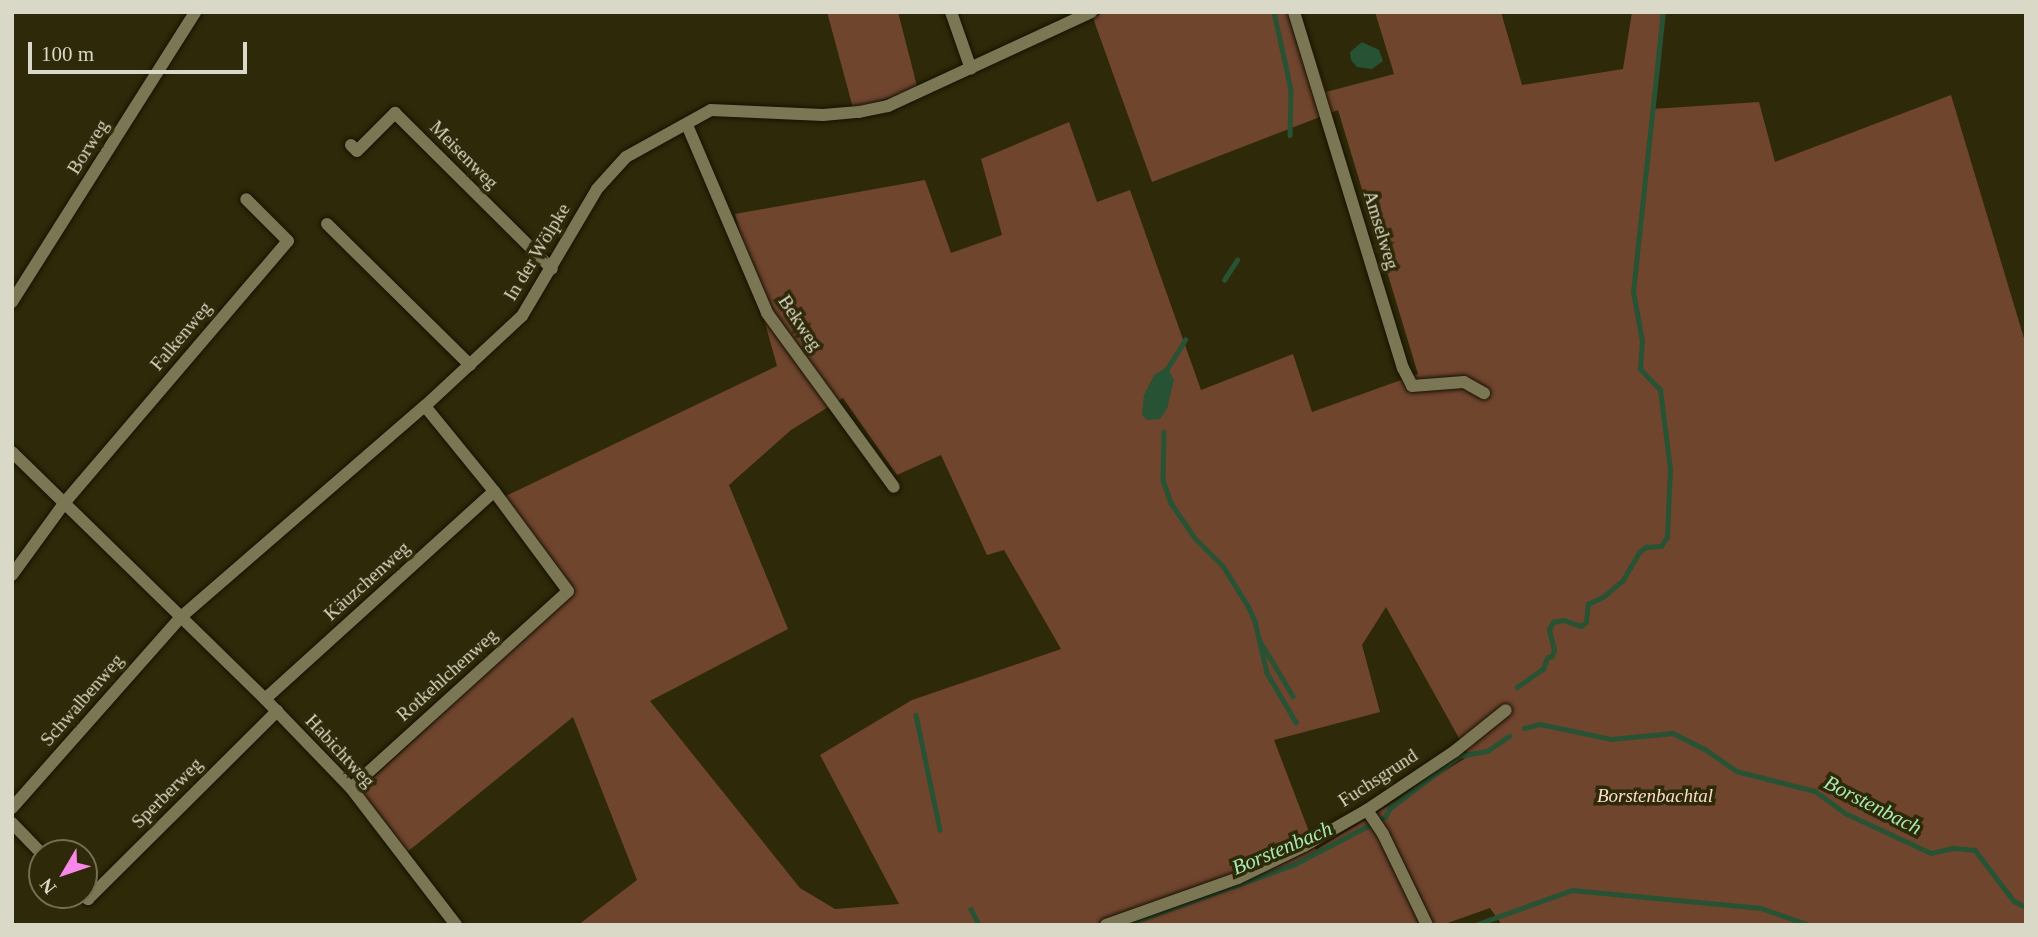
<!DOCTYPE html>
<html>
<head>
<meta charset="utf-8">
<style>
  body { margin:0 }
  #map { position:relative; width:2038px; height:937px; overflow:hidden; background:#2e2908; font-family:Georgia,serif }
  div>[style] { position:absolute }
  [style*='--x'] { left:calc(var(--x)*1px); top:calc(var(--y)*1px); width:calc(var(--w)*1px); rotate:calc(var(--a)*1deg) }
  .green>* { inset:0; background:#70452e }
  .water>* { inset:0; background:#285234 }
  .stream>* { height:4.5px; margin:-2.25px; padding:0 2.25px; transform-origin:2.25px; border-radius:2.25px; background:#285234 }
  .roads { filter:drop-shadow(0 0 2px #151100) drop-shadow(0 0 2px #151100) }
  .minor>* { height:12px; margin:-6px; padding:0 6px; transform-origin:6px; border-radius:6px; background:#7b7654 }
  span { translate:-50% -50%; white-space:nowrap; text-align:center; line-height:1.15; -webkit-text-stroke:7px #2e2908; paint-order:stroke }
  .street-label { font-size:19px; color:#dad8c6 }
  .park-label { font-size:19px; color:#fadbcc; font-style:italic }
  .water-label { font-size:21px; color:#a5eab5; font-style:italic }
  .frame { position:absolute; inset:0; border:14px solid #dad8c6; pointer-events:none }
  .north { position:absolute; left:28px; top:839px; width:70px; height:70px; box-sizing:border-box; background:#2e2908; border:2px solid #736f54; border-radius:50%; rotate:231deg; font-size:19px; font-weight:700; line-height:28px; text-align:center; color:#dad8c6 }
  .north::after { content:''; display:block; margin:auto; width:24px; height:32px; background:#f987e9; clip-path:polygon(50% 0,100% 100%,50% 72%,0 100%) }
  .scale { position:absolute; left:28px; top:42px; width:219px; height:32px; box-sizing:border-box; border:4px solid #dad8c6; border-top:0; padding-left:9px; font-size:21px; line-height:24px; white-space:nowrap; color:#dad8c6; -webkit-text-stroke:5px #2e2908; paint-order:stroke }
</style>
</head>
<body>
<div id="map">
  <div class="green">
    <i style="clip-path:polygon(827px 12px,898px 12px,918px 90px,853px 108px)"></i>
    <i style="clip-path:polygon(evenodd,1104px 12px,1300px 12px,1326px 92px,1394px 74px,1375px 12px,1501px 12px,1522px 85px,1623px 69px,1632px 12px,1661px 12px,1652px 109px,1759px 102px,1775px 162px,1951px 95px,2026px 345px,2026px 925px,1502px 925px,1490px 908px,1442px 925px,578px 925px,637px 880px,573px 717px,406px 853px,359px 791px,572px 594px,504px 497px,777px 366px,735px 214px,925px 180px,951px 253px,1002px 235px,981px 159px,1069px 122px,1097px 202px,1130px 190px,1201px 390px,1293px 354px,1312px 412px,1418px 374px,1338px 110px,1152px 182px,1093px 18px,1104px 12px,843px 398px,897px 475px,941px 455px,987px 555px,1004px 550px,1061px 649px,912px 700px,820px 755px,899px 904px,835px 909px,800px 888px,650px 701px,788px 629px,729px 485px,791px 430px,843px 398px,1104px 12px,1386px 607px,1469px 756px,1316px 850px,1274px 740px,1380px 712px,1362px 645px,1386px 607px)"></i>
  </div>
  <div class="water">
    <i style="clip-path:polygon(1362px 42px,1379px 50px,1383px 61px,1372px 69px,1357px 67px,1351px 60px,1350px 52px)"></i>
    <i style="clip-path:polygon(1167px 367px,1174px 380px,1167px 409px,1160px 419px,1147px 420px,1142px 415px,1144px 395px,1154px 375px)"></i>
  </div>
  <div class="stream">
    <i style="--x:1274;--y:12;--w:79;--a:77.6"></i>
    <i style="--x:1291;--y:89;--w:46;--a:91.2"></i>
    <i style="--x:1224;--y:280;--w:24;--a:-57"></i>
    <i style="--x:1165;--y:372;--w:38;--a:-58"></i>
    <i style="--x:1164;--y:432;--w:48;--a:91.2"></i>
    <i style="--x:1163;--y:480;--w:24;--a:71"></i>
    <i style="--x:1171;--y:503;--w:42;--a:55.6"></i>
    <i style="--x:1195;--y:538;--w:40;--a:45"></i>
    <i style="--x:1223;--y:566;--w:47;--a:58"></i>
    <i style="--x:1248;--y:606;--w:17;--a:65"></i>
    <i style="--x:1255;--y:621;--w:53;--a:77"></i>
    <i style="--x:1267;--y:673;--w:57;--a:59.4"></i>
    <i style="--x:1260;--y:641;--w:64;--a:59"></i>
    <i style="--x:1517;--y:687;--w:32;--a:-35"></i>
    <i style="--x:1543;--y:669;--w:12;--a:-70"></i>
    <i style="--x:1547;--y:658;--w:5;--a:-22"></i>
    <i style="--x:1552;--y:656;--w:6;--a:-72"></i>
    <i style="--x:1554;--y:650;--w:21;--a:-104"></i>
    <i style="--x:1549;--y:630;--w:9;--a:-63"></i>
    <i style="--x:1553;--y:622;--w:10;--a:-11"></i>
    <i style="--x:1563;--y:620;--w:19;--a:18"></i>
    <i style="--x:1581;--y:626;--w:6;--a:-39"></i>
    <i style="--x:1586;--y:622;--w:18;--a:-84"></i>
    <i style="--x:1588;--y:604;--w:17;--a:-25"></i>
    <i style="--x:1603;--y:597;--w:26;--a:-40"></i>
    <i style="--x:1623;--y:580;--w:32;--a:-60"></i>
    <i style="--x:1639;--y:552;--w:9;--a:-36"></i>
    <i style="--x:1646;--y:547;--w:15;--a:-4"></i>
    <i style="--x:1661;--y:546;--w:11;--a:-56"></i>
    <i style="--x:1667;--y:537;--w:68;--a:-87.5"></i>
    <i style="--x:1670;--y:469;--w:80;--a:-97.2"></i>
    <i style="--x:1660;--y:390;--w:29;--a:-134"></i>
    <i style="--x:1640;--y:369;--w:28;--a:-86"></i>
    <i style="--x:1642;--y:341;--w:50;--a:-100.4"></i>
    <i style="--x:1633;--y:292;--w:282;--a:-83.9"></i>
    <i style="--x:916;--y:715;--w:117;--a:78.2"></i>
    <i style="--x:1524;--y:728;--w:16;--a:-14"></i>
    <i style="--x:1540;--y:724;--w:73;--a:11.9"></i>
    <i style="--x:1611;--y:739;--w:62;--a:-5.5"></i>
    <i style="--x:1673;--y:733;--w:36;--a:27"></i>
    <i style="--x:1705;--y:749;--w:38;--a:35"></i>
    <i style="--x:1736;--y:771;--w:81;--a:14.2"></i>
    <i style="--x:1815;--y:791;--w:37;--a:36"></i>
    <i style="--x:1845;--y:813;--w:95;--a:24.9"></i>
    <i style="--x:1931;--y:853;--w:23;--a:-13"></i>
    <i style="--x:1953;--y:848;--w:22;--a:5"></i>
    <i style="--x:1975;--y:850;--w:64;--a:52.6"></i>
    <i style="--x:2014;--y:901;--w:13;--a:27"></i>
    <i style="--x:971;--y:909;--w:18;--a:63"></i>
    <i style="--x:1125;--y:925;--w:181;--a:-19.7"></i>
    <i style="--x:1295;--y:864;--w:102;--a:-27.6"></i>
    <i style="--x:1385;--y:817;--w:10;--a:-61"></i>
    <i style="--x:1390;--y:808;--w:86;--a:-37"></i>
    <i style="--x:1459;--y:756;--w:28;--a:-10"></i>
    <i style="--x:1487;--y:751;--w:27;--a:-34"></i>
    <i style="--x:1475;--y:925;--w:103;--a:-19.8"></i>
    <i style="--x:1572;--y:890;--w:190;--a:5.4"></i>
    <i style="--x:1761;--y:908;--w:51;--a:19.5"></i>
  </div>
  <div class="roads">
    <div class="minor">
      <i style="--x:951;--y:12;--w:60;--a:70.7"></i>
      <i style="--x:1294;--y:12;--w:372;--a:73"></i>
      <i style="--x:1403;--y:368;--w:20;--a:63"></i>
      <i style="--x:1412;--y:386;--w:52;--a:-4.4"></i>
      <i style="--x:1464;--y:382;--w:23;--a:29"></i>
      <i style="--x:687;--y:125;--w:204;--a:66.9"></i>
      <i style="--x:767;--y:313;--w:215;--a:53.9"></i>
      <i style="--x:351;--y:145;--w:8;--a:45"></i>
      <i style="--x:357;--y:151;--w:54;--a:-45"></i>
      <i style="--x:395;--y:113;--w:221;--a:44.8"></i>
      <i style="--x:327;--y:224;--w:201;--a:44.6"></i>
      <i style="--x:12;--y:302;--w:343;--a:-57.7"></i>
      <i style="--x:12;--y:452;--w:354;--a:44.3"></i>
      <i style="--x:265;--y:699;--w:124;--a:46"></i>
      <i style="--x:351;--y:788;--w:173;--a:52.5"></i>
      <i style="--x:12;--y:575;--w:90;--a:-54"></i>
      <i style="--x:65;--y:502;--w:343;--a:-49.5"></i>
      <i style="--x:288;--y:241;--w:59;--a:-135"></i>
      <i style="--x:265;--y:699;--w:309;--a:-42.2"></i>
      <i style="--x:351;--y:788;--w:293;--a:-42.2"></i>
      <i style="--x:568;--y:591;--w:124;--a:-126.5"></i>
      <i style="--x:494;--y:491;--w:109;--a:-129.1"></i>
      <i style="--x:12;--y:808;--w:255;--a:-48.5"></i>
      <i style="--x:181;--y:617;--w:323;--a:-40.9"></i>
      <i style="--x:425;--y:406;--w:132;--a:-42.9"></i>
      <i style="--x:522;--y:316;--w:147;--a:-59.4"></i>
      <i style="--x:597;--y:189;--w:43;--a:-47.8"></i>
      <i style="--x:626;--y:157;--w:97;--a:-28.9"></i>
      <i style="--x:711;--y:110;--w:112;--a:2.6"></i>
      <i style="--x:823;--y:115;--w:36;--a:-5"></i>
      <i style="--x:859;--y:112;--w:30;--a:-12"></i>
      <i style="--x:888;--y:106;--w:224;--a:-24.8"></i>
      <i style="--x:1367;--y:810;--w:29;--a:56"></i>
      <i style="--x:1383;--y:834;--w:101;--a:64.2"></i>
      <i style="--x:12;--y:823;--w:43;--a:45.9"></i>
      <i style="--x:84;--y:895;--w:6;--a:45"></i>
      <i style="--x:88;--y:899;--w:267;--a:-44.8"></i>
      <i style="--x:1106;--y:925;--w:140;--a:-19.6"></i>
      <i style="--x:1238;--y:878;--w:73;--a:-25.9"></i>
      <i style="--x:1304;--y:846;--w:73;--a:-29.7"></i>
      <i style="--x:1367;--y:810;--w:106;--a:-33.8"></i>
      <i style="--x:1455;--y:751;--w:65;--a:-38.8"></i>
    </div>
  </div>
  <div class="street-label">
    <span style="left:88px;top:147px;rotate:-58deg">Borweg</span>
    <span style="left:464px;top:155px;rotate:45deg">Meisenweg</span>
    <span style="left:1381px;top:230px;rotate:73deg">Amselweg</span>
    <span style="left:537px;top:252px;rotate:-59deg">In der Wölpke</span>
    <span style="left:800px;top:323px;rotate:56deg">Bekweg</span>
    <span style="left:181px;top:336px;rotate:-50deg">Falkenweg</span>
    <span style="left:367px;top:581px;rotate:-42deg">Käuzchenweg</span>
    <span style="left:447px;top:675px;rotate:-42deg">Rotkehlchenweg</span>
    <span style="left:82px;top:700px;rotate:-49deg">Schwalbenweg</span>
    <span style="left:340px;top:751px;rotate:47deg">Habichtweg</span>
    <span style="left:1378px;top:778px;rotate:-33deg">Fuchsgrund</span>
    <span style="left:167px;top:793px;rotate:-45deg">Sperberweg</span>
  </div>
  <div class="park-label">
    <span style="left:1655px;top:796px">Borstenbachtal</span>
  </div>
  <div class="water-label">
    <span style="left:1873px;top:805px;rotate:27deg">Borstenbach</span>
    <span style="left:1282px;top:848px;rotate:-23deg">Borstenbach</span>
  </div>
  <div class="frame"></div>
  <div class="north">N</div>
  <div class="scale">100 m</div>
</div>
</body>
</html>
